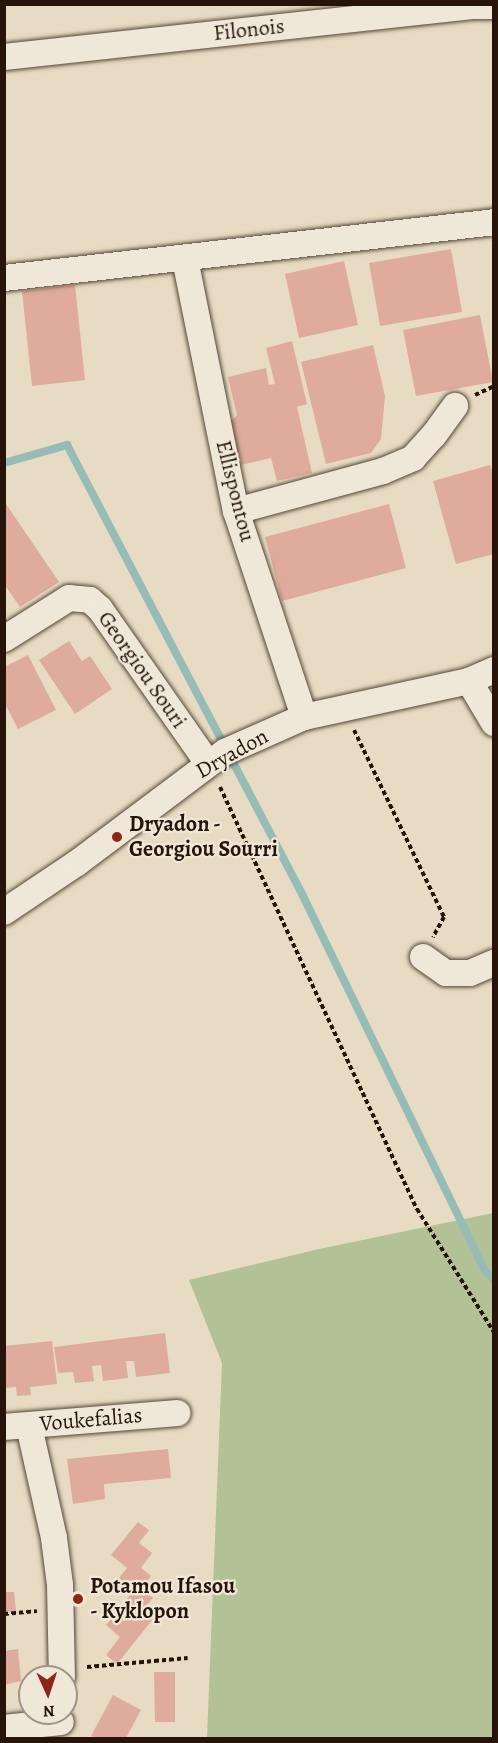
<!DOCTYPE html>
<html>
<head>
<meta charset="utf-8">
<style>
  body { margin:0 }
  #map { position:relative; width:498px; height:1743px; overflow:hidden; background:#e7dcc3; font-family:Alegreya,serif }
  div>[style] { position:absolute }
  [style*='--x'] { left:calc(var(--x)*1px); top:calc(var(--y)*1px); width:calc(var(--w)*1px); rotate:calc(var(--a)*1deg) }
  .green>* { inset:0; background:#b3c196 }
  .stream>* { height:8px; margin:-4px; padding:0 4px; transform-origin:4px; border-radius:4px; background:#97bbb6 }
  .building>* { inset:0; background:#deab9c }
  .path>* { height:4px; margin-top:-2px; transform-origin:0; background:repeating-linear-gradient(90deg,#26140a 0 4.5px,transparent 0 7.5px) }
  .roads { filter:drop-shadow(0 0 2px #564638) drop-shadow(0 0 2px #564638) }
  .minor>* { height:26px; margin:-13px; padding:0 13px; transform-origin:13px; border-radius:13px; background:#efe8d8 }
  .dots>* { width:16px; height:16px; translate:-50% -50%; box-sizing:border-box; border:3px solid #efe8d8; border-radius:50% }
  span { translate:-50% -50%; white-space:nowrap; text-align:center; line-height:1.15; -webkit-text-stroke:4.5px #efe8d8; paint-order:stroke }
  .street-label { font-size:22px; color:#26140a }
  .poi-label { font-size:22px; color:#26140a; font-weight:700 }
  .left { translate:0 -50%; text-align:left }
  .frame { position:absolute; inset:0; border:6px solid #26140a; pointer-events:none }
  .north { position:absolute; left:18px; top:1665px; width:60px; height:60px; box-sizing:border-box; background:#efe8d8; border:2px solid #9f9386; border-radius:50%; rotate:177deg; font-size:16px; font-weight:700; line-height:24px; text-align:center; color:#26140a }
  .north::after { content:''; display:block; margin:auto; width:21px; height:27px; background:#8f2418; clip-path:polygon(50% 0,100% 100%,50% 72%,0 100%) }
</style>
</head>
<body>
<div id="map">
  <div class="green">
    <i style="clip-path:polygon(493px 1213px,493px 1738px,207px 1738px,222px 1363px,189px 1280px,319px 1249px)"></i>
  </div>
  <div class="stream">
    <i style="--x:4;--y:463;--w:66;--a:-15.9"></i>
    <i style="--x:67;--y:445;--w:507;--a:62.37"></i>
    <i style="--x:302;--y:894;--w:419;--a:64.1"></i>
    <i style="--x:485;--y:1271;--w:12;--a:42"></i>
  </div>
  <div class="building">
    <i style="clip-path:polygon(451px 249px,462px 312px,380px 326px,369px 263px)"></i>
    <i style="clip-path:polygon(344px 261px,358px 325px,299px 338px,285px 274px)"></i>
    <i style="clip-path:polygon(75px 285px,85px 380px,32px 386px,22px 291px)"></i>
    <i style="clip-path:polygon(480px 315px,493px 382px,416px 396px,403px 330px)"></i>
    <i style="clip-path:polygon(292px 341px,307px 404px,297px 407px,312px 473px,277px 481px,271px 458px,241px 465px,231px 421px,237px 415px,228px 377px,266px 368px,269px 385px,275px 384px,266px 348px)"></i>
    <i style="clip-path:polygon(373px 345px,385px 396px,381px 439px,371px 453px,326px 464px,301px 362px)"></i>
    <i style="clip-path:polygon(490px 465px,494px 477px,494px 554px,456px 564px,433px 481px)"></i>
    <i style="clip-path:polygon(4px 501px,59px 582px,20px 607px,4px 584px)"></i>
    <i style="clip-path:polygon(389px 504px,406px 568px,282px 601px,265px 537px)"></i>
    <i style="clip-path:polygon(69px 641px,82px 661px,90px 656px,112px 689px,75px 714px,39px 660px)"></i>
    <i style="clip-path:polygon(28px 655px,56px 710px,18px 729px,4px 702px,4px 667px)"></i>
    <i style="clip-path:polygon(165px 1333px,170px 1373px,136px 1377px,134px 1361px,126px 1361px,128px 1378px,103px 1381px,101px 1365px,92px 1366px,94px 1381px,75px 1383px,73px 1372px,58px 1373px,54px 1347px)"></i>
    <i style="clip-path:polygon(52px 1341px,57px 1384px,30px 1387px,31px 1395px,17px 1396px,16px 1387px,4px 1388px,4px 1346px)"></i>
    <i style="clip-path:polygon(168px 1449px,171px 1478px,104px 1484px,105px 1499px,73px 1504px,67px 1459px)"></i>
    <i style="clip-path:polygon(138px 1522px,149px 1530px,139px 1543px,152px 1553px,141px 1568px,151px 1576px,141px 1589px,153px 1598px,142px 1611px,153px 1619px,117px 1664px,106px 1655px,120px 1637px,106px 1625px,130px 1595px,115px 1583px,127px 1568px,111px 1555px)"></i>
    <i style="clip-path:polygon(4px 1592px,14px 1592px,16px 1611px,4px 1612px)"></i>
    <i style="clip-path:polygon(18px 1649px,21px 1681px,4px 1685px,4px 1651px)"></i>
    <i style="clip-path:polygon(154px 1672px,175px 1672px,175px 1722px,155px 1722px)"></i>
    <i style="clip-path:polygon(113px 1695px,141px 1710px,126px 1738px,97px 1738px,91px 1736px)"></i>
  </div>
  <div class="path">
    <i style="--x:475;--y:395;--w:21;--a:-25"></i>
    <i style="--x:354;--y:730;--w:208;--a:64.3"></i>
    <i style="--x:444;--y:917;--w:23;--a:119"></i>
    <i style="--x:220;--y:787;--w:466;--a:65"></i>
    <i style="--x:417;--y:1209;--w:145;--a:58"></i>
    <i style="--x:4;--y:1614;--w:33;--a:-5"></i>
    <i style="--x:87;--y:1667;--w:101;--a:-5.1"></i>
  </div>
  <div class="roads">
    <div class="minor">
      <i style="--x:4;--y:57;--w:471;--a:-6.2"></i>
      <i style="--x:472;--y:6;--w:22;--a:0"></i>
      <i style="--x:185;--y:259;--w:257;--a:78.6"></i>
      <i style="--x:236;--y:511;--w:217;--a:71.7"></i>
      <i style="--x:4;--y:278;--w:493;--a:-6.5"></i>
      <i style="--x:236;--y:511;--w:152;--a:-15.2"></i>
      <i style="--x:383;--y:471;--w:33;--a:-23"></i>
      <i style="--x:413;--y:458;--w:31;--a:-48"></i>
      <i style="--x:434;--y:435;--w:36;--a:-54"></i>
      <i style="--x:4;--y:639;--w:77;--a:-32.2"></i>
      <i style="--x:69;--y:598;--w:21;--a:5"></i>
      <i style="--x:90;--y:600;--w:13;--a:42"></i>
      <i style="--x:100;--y:609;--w:188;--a:55"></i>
      <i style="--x:469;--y:681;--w:49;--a:59.2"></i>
      <i style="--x:4;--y:912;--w:88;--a:-33.9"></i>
      <i style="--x:77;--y:863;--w:185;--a:-36.9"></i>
      <i style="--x:225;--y:752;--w:86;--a:-23.9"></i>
      <i style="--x:304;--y:717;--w:169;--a:-12.3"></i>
      <i style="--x:469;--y:681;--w:27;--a:-24"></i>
      <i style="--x:423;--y:957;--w:28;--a:35"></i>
      <i style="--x:446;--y:973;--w:24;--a:0"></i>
      <i style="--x:470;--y:973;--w:26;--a:-23"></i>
      <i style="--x:29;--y:1426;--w:115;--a:77.4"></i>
      <i style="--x:54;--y:1538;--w:47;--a:82.7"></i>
      <i style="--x:60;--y:1585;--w:92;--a:88.8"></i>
      <i style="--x:4;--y:1427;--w:174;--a:-4.6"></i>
      <i style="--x:4;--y:1728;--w:57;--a:-6"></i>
    </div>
  </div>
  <div class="dots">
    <i style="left:117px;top:837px;background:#8f2418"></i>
    <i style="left:78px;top:1599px;background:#8f2418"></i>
  </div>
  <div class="street-label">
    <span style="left:249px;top:30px;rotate:-6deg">Filonois</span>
    <span style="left:235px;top:491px;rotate:76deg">Ellispontou</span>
    <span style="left:142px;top:670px;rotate:55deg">Georgiou Souri</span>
    <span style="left:232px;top:754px;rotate:-29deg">Dryadon</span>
    <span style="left:91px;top:1420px;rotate:-5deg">Voukefalias</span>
  </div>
  <div class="poi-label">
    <span class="left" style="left:129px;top:837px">Dryadon -<br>Georgiou Sourri</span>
    <span class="left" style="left:90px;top:1599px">Potamou Ifasou<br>- Kyklopon</span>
  </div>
  <div class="frame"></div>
  <div class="north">N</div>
</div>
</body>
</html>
